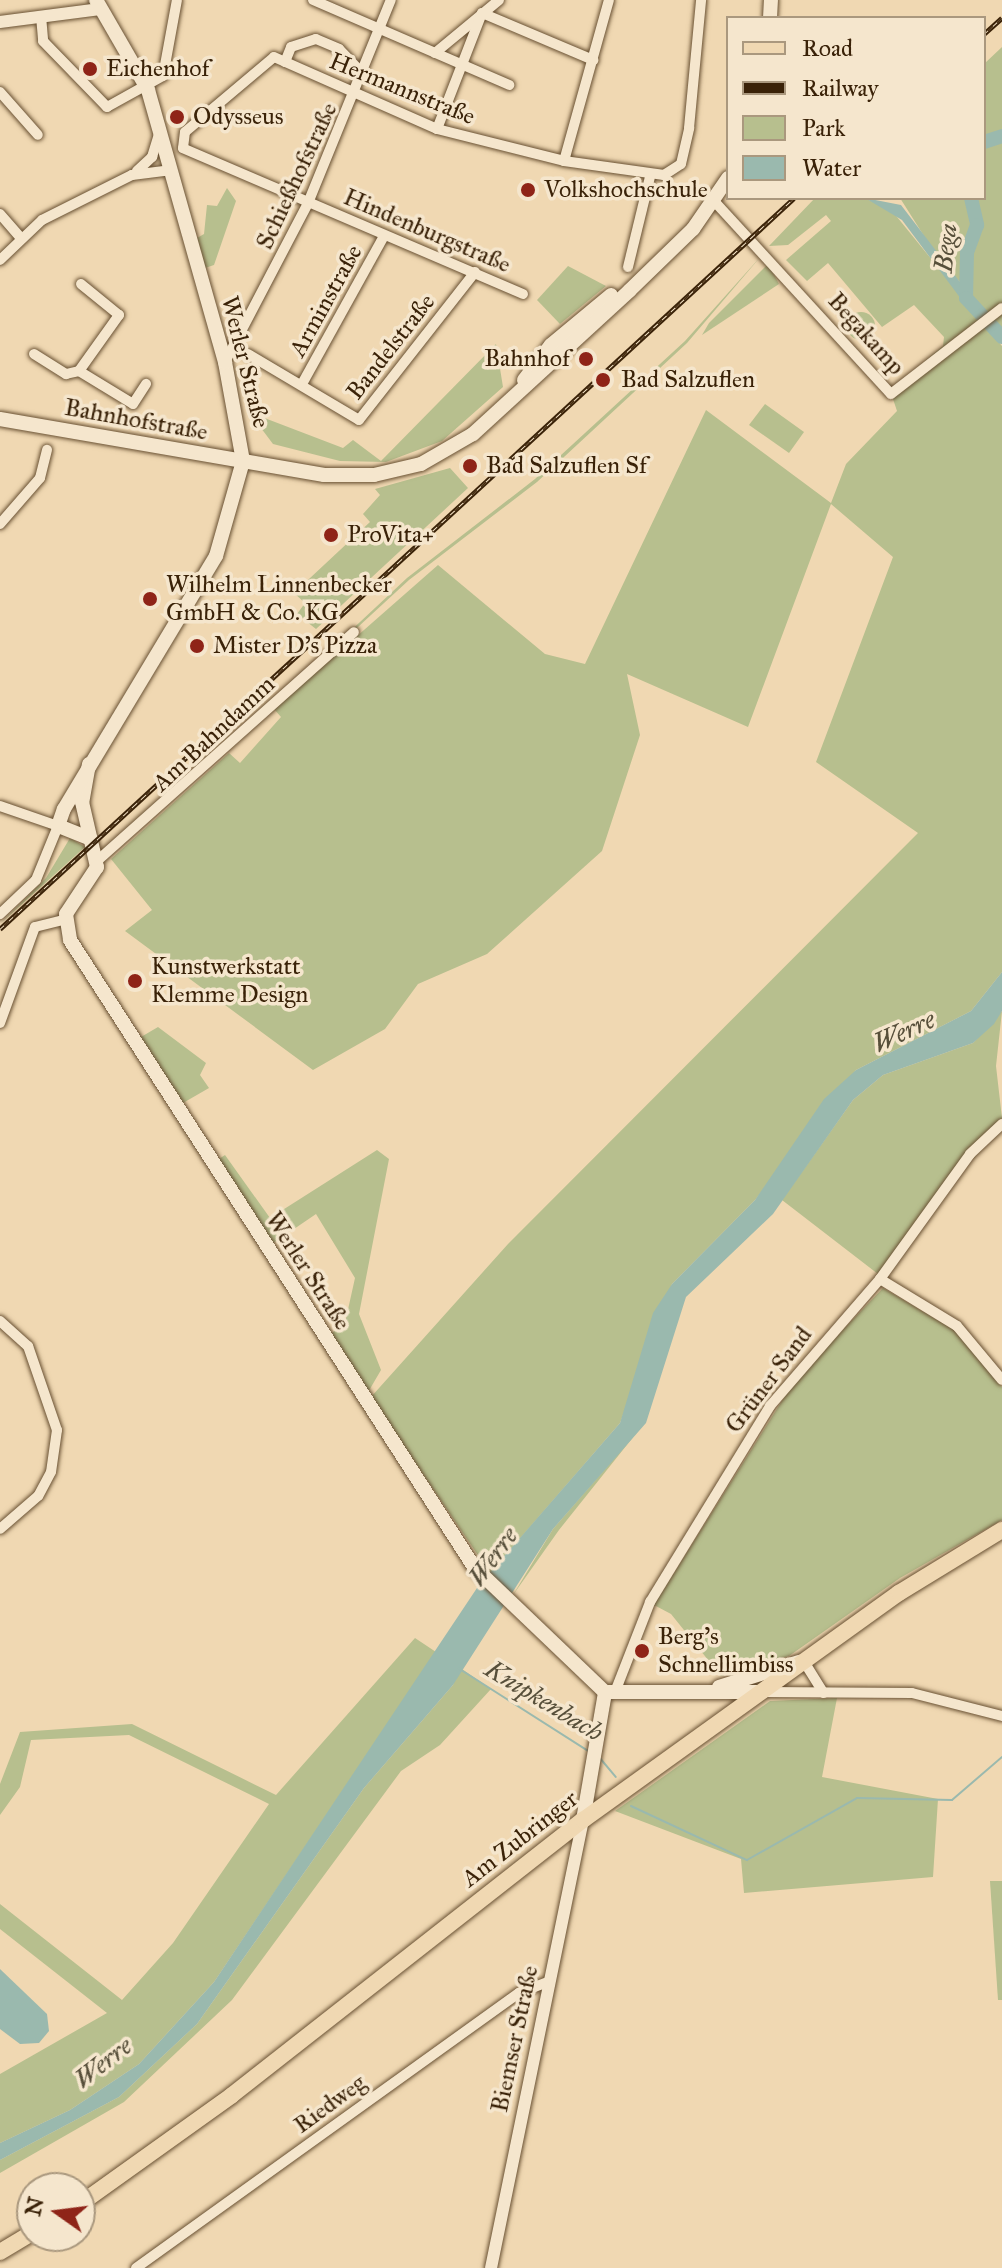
<!DOCTYPE html>
<html>
<head>
<meta charset="utf-8">
<style>
  body { margin:0 }
  #map { position:relative; width:1002px; height:2268px; overflow:hidden; background:#f0d8b2; font-family:"IM FELL Great Primer",serif }
  div>[style] { position:absolute }
  [style*='--x'] { left:calc(var(--x)*1px); top:calc(var(--y)*1px); width:calc(var(--w)*1px); rotate:calc(var(--a)*1deg) }
  .green>* { inset:0; background:#b7bf8e }
  .round { border-radius:50% }
  .water>* { inset:0; background:#9ab9ae }
  .stream>* { height:2px; margin:-1px; padding:0 1px; transform-origin:1px; border-radius:1px; background:#9ab9ae }
  .river>* { height:14px; margin:-7px; padding:0 7px; transform-origin:7px; border-radius:7px; background:#9ab9ae }
  .roads { filter:drop-shadow(0 0 2px #685032) drop-shadow(0 0 2px #685032) }
  .minor>* { height:10px; margin:-5px; padding:0 5px; transform-origin:5px; border-radius:5px; background:#f5e6cd }
  .tertiary>* { height:12px; margin:-6px; padding:0 6px; transform-origin:6px; border-radius:6px; background:#f5e6cd }
  .secondary>* { height:14px; margin:-7px; padding:0 7px; transform-origin:7px; border-radius:7px; background:#f5e6cd }
  .primary>* { height:16px; margin:-8px; padding:0 8px; transform-origin:8px; border-radius:8px; background:#f0d8b2 }
  .rail>* { height:5px; margin-top:-2.5px; transform-origin:0; background:repeating-linear-gradient(90deg,#f5e6cd 0 6px,#3a2208 0 12px); box-sizing:border-box; border-block:2px solid #3a2208 }
  .dots>* { width:22px; height:22px; translate:-50% -50%; box-sizing:border-box; border:4px solid #f5e6cd; border-radius:50% }
  span { translate:-50% -50%; white-space:nowrap; text-align:center; line-height:1.15; -webkit-text-stroke:7px #f5e6cd; paint-order:stroke }
  .poi-label { font-size:24px; color:#3a2208 }
  .left { translate:0 -50%; text-align:left }
  .right { translate:-100% -50%; text-align:right }
  .street-label { font-size:24px; color:#3a2208 }
  .water-label { font-size:26px; color:#574f3a; font-style:italic }
  .legend { position:absolute; left:726px; top:16px; width:260px; height:184px; box-sizing:border-box; background:#f5e6cd; border:2px solid #aa987e; margin:0; padding:10px 14px; list-style:none; font-size:24px; color:#3a2208 }
  .legend li { display:flex; align-items:center; gap:16px; height:40px }
  .legend b { width:40px; border:2px solid #aa987e }
  .north { position:absolute; left:16px; top:2172px; width:80px; height:80px; box-sizing:border-box; background:#f5e6cd; border:2px solid #aa987e; border-radius:50%; rotate:284deg; font-size:22px; font-weight:700; line-height:32px; text-align:center; color:#3a2208 }
  .north::after { content:''; display:block; margin:auto; width:28px; height:36px; background:#8f2418; clip-path:polygon(50% 0,100% 100%,50% 72%,0 100%) }
</style>
</head>
<body>
<div id="map">
  <div class="green">
    <i style="clip-path:polygon(1002px 47px,1002px 330px,936px 255px,900px 198px,984px 198px,984px 64px)"></i>
    <i style="clip-path:polygon(227px 188px,236px 201px,214px 265px,205px 268px,197px 238px,204px 234px,207px 205px,217px 206px)"></i>
    <i style="clip-path:polygon(815px 198px,865px 198px,893px 212px,1002px 346px,1002px 972px,971px 1011px,856px 1070px,755px 1200px,672px 1284px,620px 1423px,490px 1573px,371px 1397px,508px 1244px,918px 833px,816px 762px,893px 557px,831px 504px,748px 727px,627px 674px,640px 735px,602px 851px,487px 954px,418px 984px,385px 1029px,313px 1070px,125px 931px,152px 910px,111px 859px,229px 753px,240px 763px,281px 717px,274px 709px,438px 565px,545px 654px,585px 664px,706px 410px,831px 503px,846px 464px,897px 411px,890px 390px,943px 346px,944px 337px,914px 305px,882px 327px,828px 263px,807px 281px,786px 260px,831px 221px,826px 215px,788px 245px,769px 246px)"></i>
    <i style="clip-path:polygon(762px 255px,687px 343px,537px 482px,409px 580px,158px 811px,407px 578px,535px 479px,685px 341px)"></i>
    <i style="clip-path:polygon(768px 264px,779px 284px,702px 335px,709px 323px)"></i>
    <i style="clip-path:polygon(568px 266px,606px 286px,560px 324px,537px 300px)"></i>
    <i class="round" style="left:847px;top:312px;width:28px;height:28px"></i>
    <i style="clip-path:polygon(496px 344px,503px 387px,442px 441px,386px 462px,340px 461px,273px 444px,249px 412px,343px 448px,353px 440px,381px 461px)"></i>
    <i style="clip-path:polygon(765px 404px,804px 432px,789px 453px,749px 425px)"></i>
    <i style="clip-path:polygon(450px 468px,468px 488px,316px 629px,297px 614px,305px 603px,294px 593px,370px 522px,363px 514px,380px 495px,375px 489px)"></i>
    <i style="clip-path:polygon(70px 838px,85px 847px,0 924px,46px 878px)"></i>
    <i style="clip-path:polygon(1002px 1011px,996px 1066px,1002px 1118px,967px 1153px,878px 1274px,782px 1200px,853px 1100px,883px 1075px,973px 1043px)"></i>
    <i style="clip-path:polygon(158px 1027px,206px 1063px,200px 1075px,209px 1088px,183px 1103px,141px 1037px)"></i>
    <i style="clip-path:polygon(377px 1150px,389px 1159px,359px 1314px,381px 1370px,367px 1394px,329px 1335px,345px 1323px,355px 1278px,316px 1214px,272px 1244px,216px 1161px,225px 1155px,270px 1218px)"></i>
    <i style="clip-path:polygon(883px 1288px,954px 1330px,1002px 1387px,1002px 1520px,900px 1578px,789px 1656px,721px 1676px,671px 1614px,654px 1605px,795px 1380px)"></i>
    <i style="clip-path:polygon(638px 1431px,559px 1530px,513px 1595px,553px 1529px)"></i>
    <i style="clip-path:polygon(415px 1638px,436px 1652px,214px 1982px,139px 2064px,70px 2110px,0 2143px,0 2074px,107px 2013px,0 1929px,0 1904px,122px 2000px,173px 1943px,269px 1804px,129px 1735px,31px 1740px,20px 1787px,0 1815px,0 1784px,20px 1732px,132px 1724px,276px 1795px)"></i>
    <i style="clip-path:polygon(459px 1667px,491px 1689px,440px 1745px,401px 1771px,232px 2000px,124px 2102px,0 2173px,0 2160px,119px 2097px,197px 2024px,364px 1788px,453px 1685px)"></i>
    <i style="clip-path:polygon(837px 1698px,822px 1777px,938px 1799px,933px 1877px,744px 1893px,741px 1859px,615px 1811px,770px 1701px)"></i>
    <i style="clip-path:polygon(990px 1881px,1002px 1881px,1002px 2000px,998px 2000px)"></i>
  </div>
  <div class="water">
    <i style="clip-path:polygon(865px 198px,901px 205px,963px 286px,964px 303px,902px 220px)"></i>
    <i style="clip-path:polygon(1002px 972px,1002px 1011px,994px 1024px,973px 1043px,883px 1075px,853px 1100px,773px 1214px,686px 1297px,646px 1423px,553px 1529px,453px 1685px,364px 1788px,197px 2024px,119px 2097px,0 2160px,0 2143px,70px 2110px,139px 2064px,214px 1982px,479px 1585px,620px 1423px,653px 1313px,672px 1284px,755px 1200px,824px 1099px,856px 1070px,971px 1011px)"></i>
    <i style="clip-path:polygon(0 1969px,47px 2014px,49px 2031px,39px 2043px,20px 2044px,0 2029px)"></i>
  </div>
  <div class="stream">
    <i style="--x:458;--y:1668;--w:156;--a:32.5"></i>
    <i style="--x:599;--y:1757;--w:26;--a:50"></i>
    <i style="--x:631;--y:1806;--w:128;--a:25"></i>
    <i style="--x:747;--y:1860;--w:126;--a:-29.4"></i>
    <i style="--x:857;--y:1798;--w:95;--a:1.2"></i>
    <i style="--x:952;--y:1800;--w:66;--a:-40.7"></i>
  </div>
  <div class="river">
    <i style="--x:984;--y:142;--w:19;--a:-18"></i>
    <i style="--x:971;--y:198;--w:28;--a:77"></i>
    <i style="--x:977;--y:225;--w:29;--a:110"></i>
    <i style="--x:967;--y:252;--w:46;--a:91.2"></i>
    <i style="--x:966;--y:298;--w:53;--a:47.3"></i>
  </div>
  <div class="roads">
    <div class="minor">
      <i style="--x:313;--y:0;--w:214;--a:23.4"></i>
      <i style="--x:41;--y:16;--w:25;--a:85"></i>
      <i style="--x:43;--y:41;--w:92;--a:45.9"></i>
      <i style="--x:107;--y:107;--w:64;--a:-29"></i>
      <i style="--x:163;--y:76;--w:77;--a:-79.6"></i>
      <i style="--x:435;--y:53;--w:83;--a:-39.6"></i>
      <i style="--x:285;--y:62;--w:16;--a:-68"></i>
      <i style="--x:291;--y:47;--w:26;--a:-18"></i>
      <i style="--x:316;--y:39;--w:25;--a:23"></i>
      <i style="--x:339;--y:49;--w:36;--a:46"></i>
      <i style="--x:0;--y:92;--w:57;--a:48.5"></i>
      <i style="--x:437;--y:129;--w:124;--a:-68.8"></i>
      <i style="--x:482;--y:13;--w:121;--a:22.9"></i>
      <i style="--x:564;--y:161;--w:167;--a:-74.4"></i>
      <i style="--x:137;--y:171;--w:21;--a:-43"></i>
      <i style="--x:152;--y:157;--w:27;--a:-73"></i>
      <i style="--x:715;--y:202;--w:260;--a:47.5"></i>
      <i style="--x:891;--y:394;--w:140;--a:-37.8"></i>
      <i style="--x:0;--y:214;--w:29;--a:49"></i>
      <i style="--x:0;--y:260;--w:58;--a:-43.6"></i>
      <i style="--x:42;--y:220;--w:101;--a:-26.6"></i>
      <i style="--x:132;--y:175;--w:40;--a:-7.1"></i>
      <i style="--x:628;--y:267;--w:93;--a:-76.3"></i>
      <i style="--x:523;--y:294;--w:370;--a:-156.8"></i>
      <i style="--x:183;--y:148;--w:16;--a:-83"></i>
      <i style="--x:185;--y:132;--w:116;--a:-40.1"></i>
      <i style="--x:274;--y:57;--w:178;--a:23.8"></i>
      <i style="--x:437;--y:129;--w:131;--a:14.1"></i>
      <i style="--x:564;--y:161;--w:101;--a:8"></i>
      <i style="--x:664;--y:175;--w:20;--a:-33"></i>
      <i style="--x:681;--y:164;--w:37;--a:-77"></i>
      <i style="--x:689;--y:128;--w:129;--a:-84.6"></i>
      <i style="--x:34;--y:354;--w:38;--a:32"></i>
      <i style="--x:66;--y:374;--w:13;--a:-13"></i>
      <i style="--x:248;--y:354;--w:129;--a:30.7"></i>
      <i style="--x:359;--y:420;--w:188;--a:-51.9"></i>
      <i style="--x:225;--y:362;--w:179;--a:-62.4"></i>
      <i style="--x:308;--y:203;--w:219;--a:-67.8"></i>
      <i style="--x:79;--y:371;--w:69;--a:-54.5"></i>
      <i style="--x:119;--y:315;--w:49;--a:-140.8"></i>
      <i style="--x:79;--y:371;--w:63;--a:31.4"></i>
      <i style="--x:133;--y:404;--w:24;--a:-57"></i>
      <i style="--x:302;--y:384;--w:169;--a:-61"></i>
      <i style="--x:0;--y:524;--w:61;--a:-49"></i>
      <i style="--x:40;--y:478;--w:29;--a:-76"></i>
      <i style="--x:0;--y:806;--w:61;--a:19"></i>
      <i style="--x:58;--y:826;--w:58;--a:112.2"></i>
      <i style="--x:36;--y:880;--w:50;--a:136.6"></i>
      <i style="--x:97;--y:861;--w:344;--a:-41.7"></i>
      <i style="--x:0;--y:1023;--w:102;--a:-70"></i>
      <i style="--x:35;--y:927;--w:30;--a:-14"></i>
      <i style="--x:880;--y:1279;--w:90;--a:31.4"></i>
      <i style="--x:957;--y:1326;--w:70;--a:50.2"></i>
      <i style="--x:0;--y:1321;--w:38;--a:42"></i>
      <i style="--x:28;--y:1346;--w:89;--a:71"></i>
      <i style="--x:57;--y:1430;--w:42;--a:98.1"></i>
      <i style="--x:51;--y:1472;--w:27;--a:118"></i>
      <i style="--x:38;--y:1496;--w:50;--a:139"></i>
      <i style="--x:803;--y:1660;--w:39;--a:58"></i>
      <i style="--x:615;--y:1692;--w:97;--a:-68.7"></i>
      <i style="--x:650;--y:1602;--w:230;--a:-58.5"></i>
      <i style="--x:770;--y:1406;--w:168;--a:-49.1"></i>
      <i style="--x:880;--y:1279;--w:154;--a:-54.2"></i>
      <i style="--x:970;--y:1154;--w:44;--a:-43.2"></i>
      <i style="--x:764;--y:1692;--w:148;--a:0.4"></i>
      <i style="--x:912;--y:1693;--w:93;--a:14.3"></i>
      <i style="--x:136;--y:2268;--w:472;--a:-35.7"></i>
      <i style="--x:519;--y:1993;--w:33;--a:-21"></i>
    </div>
    <div class="tertiary">
      <i style="--x:0;--y:22;--w:101;--a:-7.4"></i>
      <i style="--x:491;--y:2268;--w:457;--a:-78.4"></i>
    </div>
    <div class="secondary">
      <i style="--x:770;--y:18;--w:18;--a:-87"></i>
      <i style="--x:524;--y:380;--w:44;--a:-52.4"></i>
      <i style="--x:551;--y:345;--w:78;--a:-39.8"></i>
      <i style="--x:0;--y:419;--w:329;--a:9.8"></i>
      <i style="--x:324;--y:475;--w:50;--a:0"></i>
      <i style="--x:374;--y:475;--w:48;--a:-13.2"></i>
      <i style="--x:421;--y:464;--w:60;--a:-30"></i>
      <i style="--x:473;--y:434;--w:212;--a:-42.5"></i>
      <i style="--x:629;--y:291;--w:89;--a:-44.1"></i>
      <i style="--x:693;--y:229;--w:62;--a:-55.5"></i>
      <i style="--x:89;--y:764;--w:39;--a:100"></i>
      <i style="--x:82;--y:802;--w:67;--a:77"></i>
      <i style="--x:97;--y:867;--w:56;--a:123.4"></i>
      <i style="--x:66;--y:914;--w:26;--a:81"></i>
      <i style="--x:70;--y:940;--w:746;--a:57.2"></i>
      <i style="--x:474;--y:1567;--w:181;--a:43.7"></i>
      <i style="--x:605;--y:1692;--w:157;--a:0"></i>
      <i style="--x:91;--y:839;--w:35;--a:-158"></i>
      <i style="--x:58;--y:826;--w:18;--a:-71"></i>
      <i style="--x:64;--y:809;--w:295;--a:-59"></i>
      <i style="--x:216;--y:556;--w:99;--a:-74.1"></i>
      <i style="--x:243;--y:461;--w:101;--a:-100.3"></i>
      <i style="--x:225;--y:362;--w:283;--a:-105.8"></i>
      <i style="--x:148;--y:90;--w:104;--a:-120"></i>
      <i style="--x:719;--y:1687;--w:84;--a:-17.4"></i>
      <i style="--x:583;--y:1820;--w:130;--a:-80.2"></i>
    </div>
    <div class="primary">
      <i style="--x:80;--y:2204;--w:187;--a:-35.6"></i>
      <i style="--x:232;--y:2095;--w:446;--a:-38.1"></i>
      <i style="--x:583;--y:1820;--w:389;--a:-35.7"></i>
      <i style="--x:899;--y:1593;--w:121;--a:-31.5"></i>
      <i style="--x:0;--y:2252;--w:37;--a:-31"></i>
    </div>
  </div>
  <div class="rail">
    <i style="--x:984;--y:34;--w:24;--a:-42"></i>
    <i style="--x:0;--y:929;--w:1079;--a:-42.63"></i>
  </div>
  <div class="dots">
    <i style="left:90px;top:69px;background:#8f2418"></i>
    <i style="left:177px;top:117px;background:#8f2418"></i>
    <i style="left:528px;top:190px;background:#8f2418"></i>
    <i style="left:586px;top:359px;background:#8f2418"></i>
    <i style="left:603px;top:380px;background:#8f2418"></i>
    <i style="left:470px;top:466px;background:#8f2418"></i>
    <i style="left:331px;top:535px;background:#8f2418"></i>
    <i style="left:150px;top:599px;background:#8f2418"></i>
    <i style="left:197px;top:646px;background:#8f2418"></i>
    <i style="left:135px;top:981px;background:#8f2418"></i>
    <i style="left:642px;top:1651px;background:#8f2418"></i>
  </div>
  <div class="poi-label">
    <span class="left" style="left:106px;top:69px">Eichenhof</span>
    <span class="left" style="left:193px;top:117px">Odysseus</span>
    <span class="left" style="left:544px;top:190px">Volkshochschule</span>
    <span class="right" style="left:570px;top:359px">Bahnhof</span>
    <span class="left" style="left:621px;top:380px">Bad Salzuflen</span>
    <span class="left" style="left:486px;top:466px">Bad Salzuflen Sf</span>
    <span class="left" style="left:347px;top:535px">ProVita+</span>
    <span class="left" style="left:166px;top:599px">Wilhelm Linnenbecker<br>GmbH &amp; Co. KG</span>
    <span class="left" style="left:213px;top:646px">Mister D's Pizza</span>
    <span class="left" style="left:151px;top:981px">Kunstwerkstatt<br>Klemme Design</span>
    <span class="left" style="left:658px;top:1651px">Berg's<br>Schnellimbiss</span>
  </div>
  <div class="street-label">
    <span style="left:402px;top:89px;rotate:22deg">Hermannstraße</span>
    <span style="left:297px;top:176px;rotate:-65deg">Schießhofstraße</span>
    <span style="left:427px;top:231px;rotate:23deg">Hindenburgstraße</span>
    <span style="left:326px;top:301px;rotate:-61deg">Arminstraße</span>
    <span style="left:866px;top:334px;rotate:48deg">Begakamp</span>
    <span style="left:391px;top:347px;rotate:-52deg">Bandelstraße</span>
    <span style="left:245px;top:362px;rotate:76deg">Werler Straße</span>
    <span style="left:136px;top:420px;rotate:10deg">Bahnhofstraße</span>
    <span style="left:214px;top:734px;rotate:-43deg">Am Bahndamm</span>
    <span style="left:308px;top:1271px;rotate:57deg">Werler Straße</span>
    <span style="left:769px;top:1380px;rotate:-53deg">Grüner Sand</span>
    <span style="left:520px;top:1839px;rotate:-38deg">Am Zubringer</span>
    <span style="left:515px;top:2039px;rotate:-78deg">Biemser Straße</span>
    <span style="left:330px;top:2104px;rotate:-36deg">Riedweg</span>
  </div>
  <div class="water-label">
    <span style="left:946px;top:248px;rotate:-84deg">Bega</span>
    <span style="left:904px;top:1032px;rotate:-25deg">Werre</span>
    <span style="left:493px;top:1557px;rotate:-54deg">Werre</span>
    <span style="left:544px;top:1701px;rotate:31deg">Knipkenbach</span>
    <span style="left:103px;top:2063px;rotate:-38deg">Werre</span>
  </div>
  <ul class="legend">
  <li><b style="height:10px;background:#f0d8b2"></b>Road</li>
  <li><b style="height:10px;background:#3a2208"></b>Railway</li>
  <li><b style="height:22px;background:#b7bf8e"></b>Park</li>
  <li><b style="height:22px;background:#9ab9ae"></b>Water</li>
  </ul>
  <div class="north">N</div>
</div>
</body>
</html>
